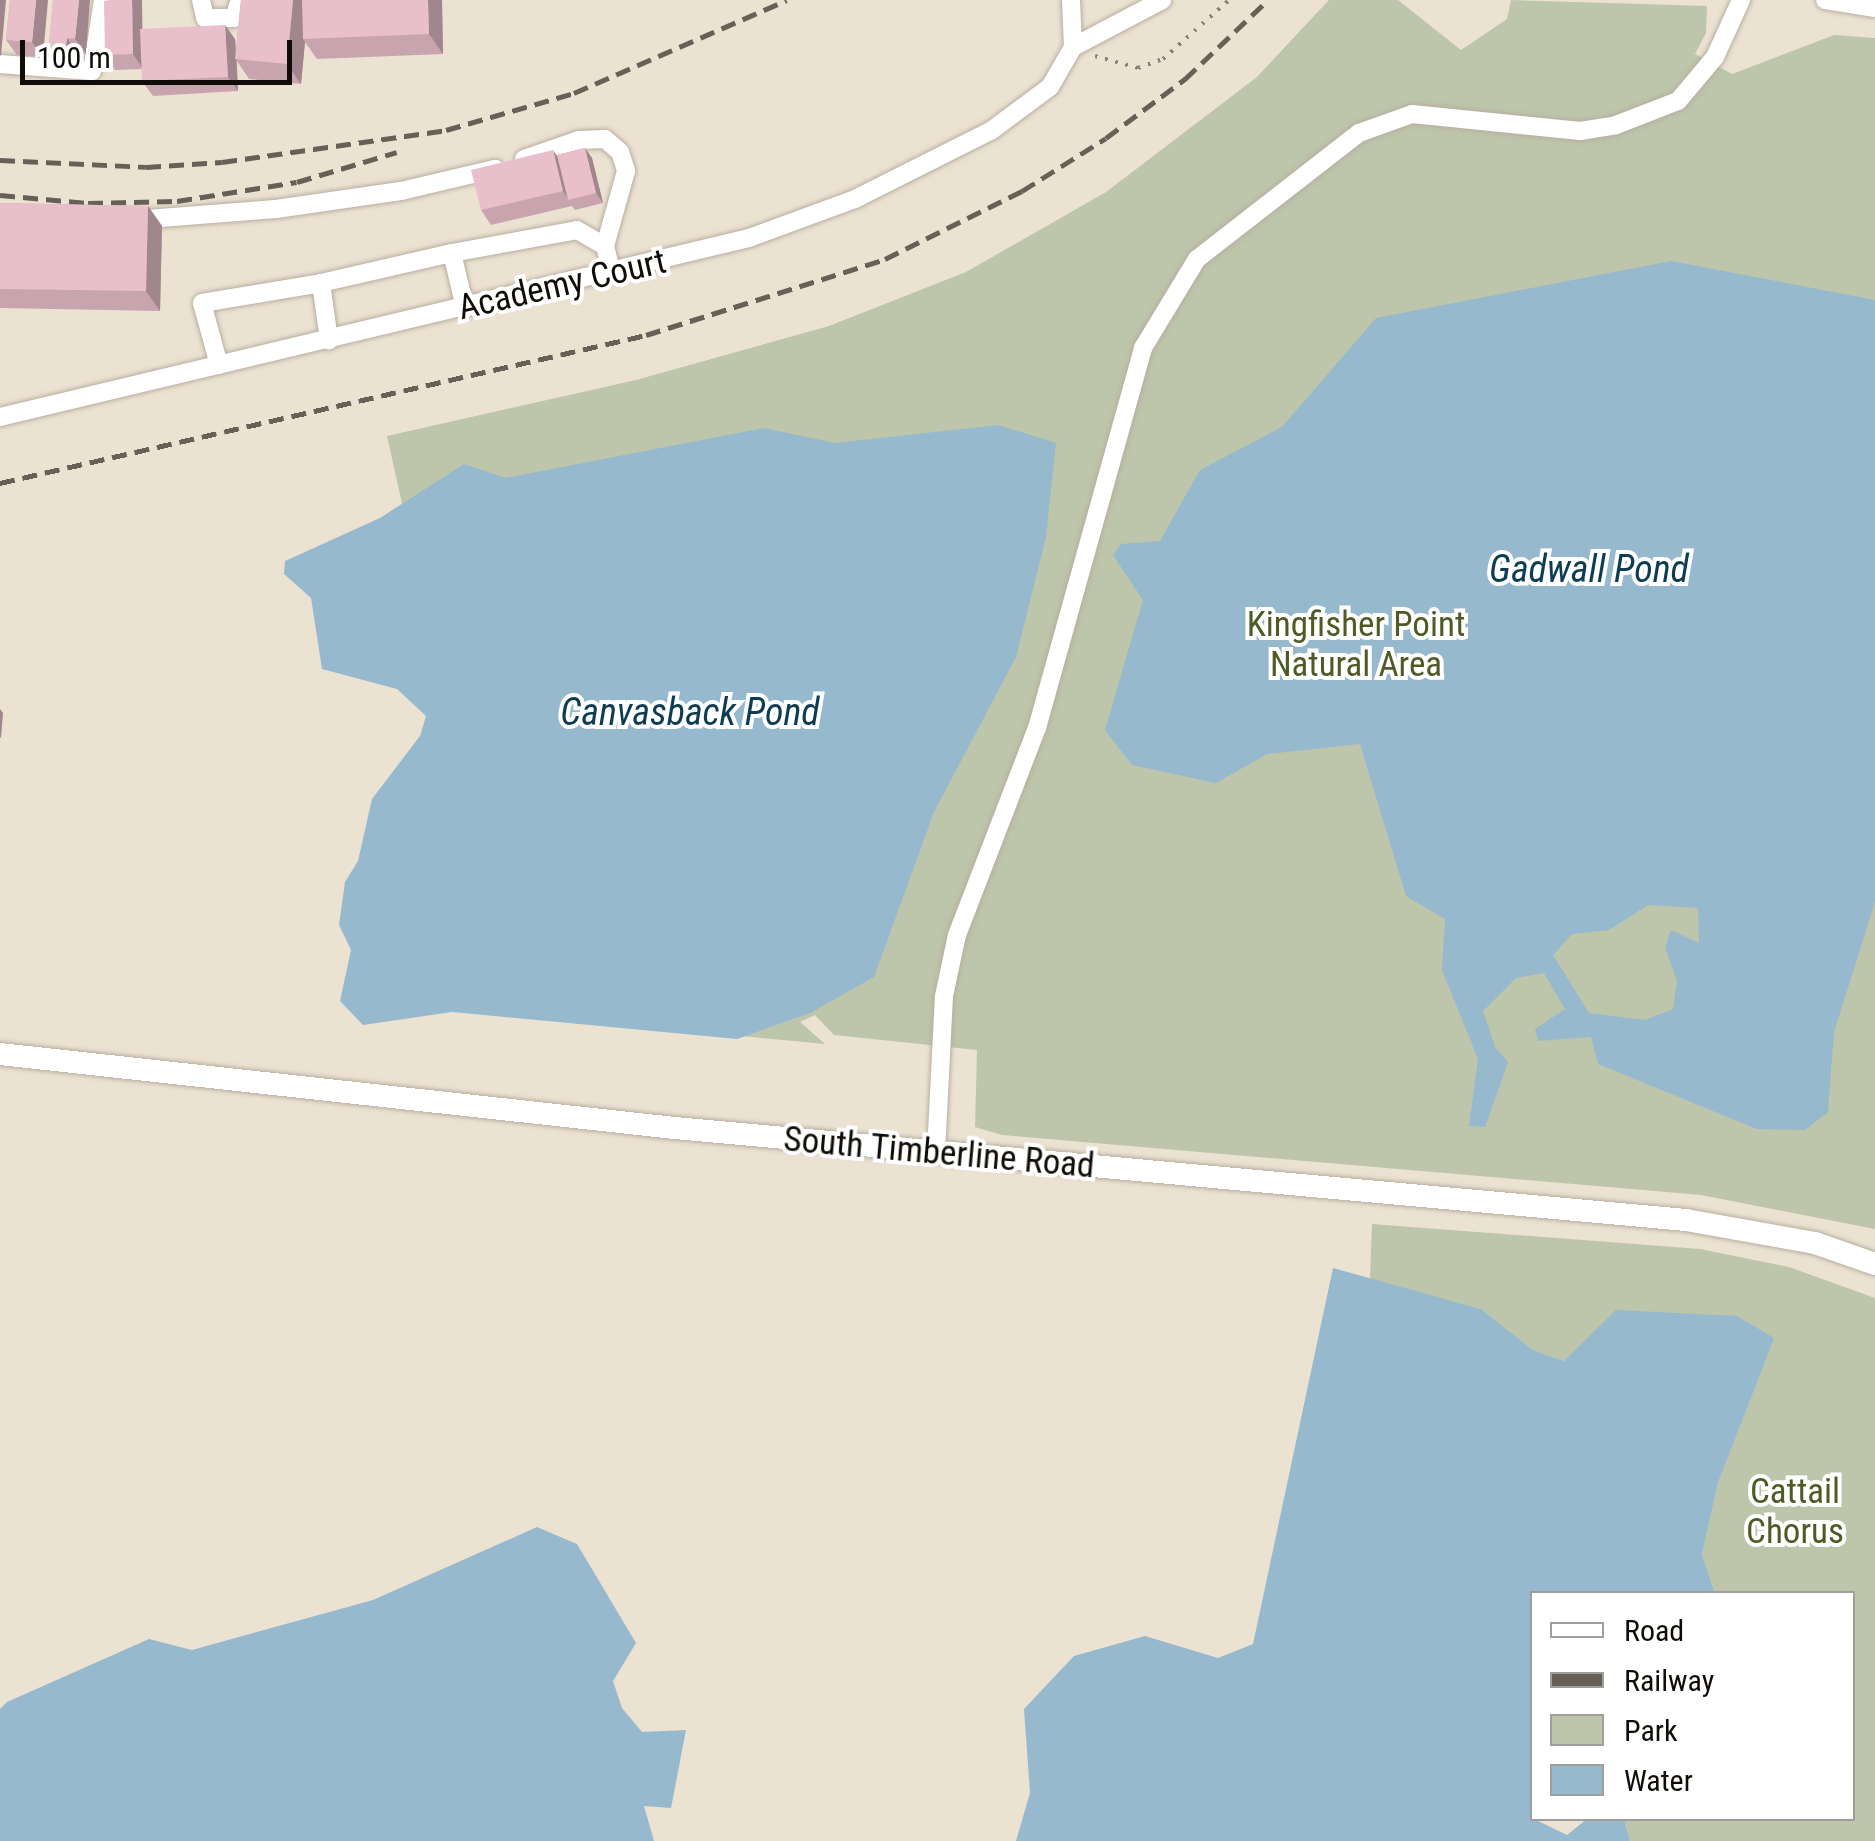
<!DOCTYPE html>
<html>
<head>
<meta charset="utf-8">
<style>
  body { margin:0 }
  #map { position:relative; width:1875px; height:1841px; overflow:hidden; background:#ece2d2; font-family:"Roboto Condensed",sans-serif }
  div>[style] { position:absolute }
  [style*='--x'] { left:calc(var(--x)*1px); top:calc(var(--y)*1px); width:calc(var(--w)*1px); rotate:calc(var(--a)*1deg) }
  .green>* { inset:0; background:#bdc5aa }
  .water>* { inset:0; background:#96b9ce }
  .path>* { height:4px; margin-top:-2px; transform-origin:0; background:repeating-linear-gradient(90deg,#898277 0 2.5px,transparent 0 10.5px) }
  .roads { filter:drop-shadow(0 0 2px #b8aea0) drop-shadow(0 0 2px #b8aea0) }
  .minor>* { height:18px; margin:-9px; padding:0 9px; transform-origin:9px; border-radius:9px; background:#fff }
  .major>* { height:22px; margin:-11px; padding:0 11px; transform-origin:11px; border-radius:11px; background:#fff }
  .rail>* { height:5px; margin-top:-2.5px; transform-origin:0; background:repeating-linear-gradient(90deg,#666057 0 15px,transparent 0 23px) }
  .wall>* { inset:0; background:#c8a4ae }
  .shaded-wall>* { inset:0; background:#a2868d }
  .building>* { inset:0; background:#e8bfca }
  span { translate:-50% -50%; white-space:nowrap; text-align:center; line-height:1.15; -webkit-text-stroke:8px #fff; paint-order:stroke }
  .street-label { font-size:35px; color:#100d08 }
  .park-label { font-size:35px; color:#4f5b25 }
  .water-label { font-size:38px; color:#0d3c53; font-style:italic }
  .legend { position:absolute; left:1530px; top:1591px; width:325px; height:230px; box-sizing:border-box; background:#fff; border:2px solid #9f9e9c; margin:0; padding:12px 18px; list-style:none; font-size:30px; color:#100d08 }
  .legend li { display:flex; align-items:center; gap:20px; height:50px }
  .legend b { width:50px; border:2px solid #9f9e9c }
  .scale { position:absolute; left:20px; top:40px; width:272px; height:45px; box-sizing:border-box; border:5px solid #100d08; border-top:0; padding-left:12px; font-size:30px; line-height:35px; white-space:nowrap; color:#100d08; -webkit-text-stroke:8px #fff; paint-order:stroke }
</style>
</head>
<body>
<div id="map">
  <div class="green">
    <i style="clip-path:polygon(1329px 0,1398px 0,1461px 50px,1507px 19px,1511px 0,1707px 6px,1706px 33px,1695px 54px,1732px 74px,1834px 35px,1875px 38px,1875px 1229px,1701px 1195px,1002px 1135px,975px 1127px,977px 1050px,834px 1035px,815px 1015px,800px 1022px,825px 1044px,388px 1002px,451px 724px,387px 436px,636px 380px,829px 326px,966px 272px,1106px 192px,1257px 77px)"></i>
    <i style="clip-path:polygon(1372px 1224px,1700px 1249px,1789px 1267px,1875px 1298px,1875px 1841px,1630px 1841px,1624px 1819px,1852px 1818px,1852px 1594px,1715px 1593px,1702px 1555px,1718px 1483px,1773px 1338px,1564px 1361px,1533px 1350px,1481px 1309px,1370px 1279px)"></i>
  </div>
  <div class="water">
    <i style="clip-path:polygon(evenodd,1671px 261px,1875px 300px,1875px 902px,1834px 1032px,1828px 1112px,1805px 1130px,1757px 1129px,1598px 1064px,1591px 1037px,1538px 1041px,1535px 1029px,1565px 1009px,1544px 973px,1516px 978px,1483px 1011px,1495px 1047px,1508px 1062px,1485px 1127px,1469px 1126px,1478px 1059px,1442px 970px,1445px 919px,1406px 896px,1360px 744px,1267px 754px,1216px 783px,1132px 765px,1105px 730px,1143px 600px,1113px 555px,1121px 544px,1160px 541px,1200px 470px,1282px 427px,1376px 318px,1671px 261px,1648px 905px,1698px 908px,1699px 943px,1671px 930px,1665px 947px,1677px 981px,1673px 1009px,1645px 1020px,1589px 1013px,1553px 955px,1572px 934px,1609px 930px,1648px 905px)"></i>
    <i style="clip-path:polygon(998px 425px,1056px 443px,1046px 537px,1016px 657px,934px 812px,874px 977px,812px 1012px,737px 1039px,452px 1012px,363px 1025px,340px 1001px,351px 950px,339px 925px,345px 882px,358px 861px,372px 799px,420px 736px,426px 716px,397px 689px,322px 669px,311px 598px,284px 574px,285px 561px,380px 518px,464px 464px,506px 478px,764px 428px,835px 443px)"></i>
    <i style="clip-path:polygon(1333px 1268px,1481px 1309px,1533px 1350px,1564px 1361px,1616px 1310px,1737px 1316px,1774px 1338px,1718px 1483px,1702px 1555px,1715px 1593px,1532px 1594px,1532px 1818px,1567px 1835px,1587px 1819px,1624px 1819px,1630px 1841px,1016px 1841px,1030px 1793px,1024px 1709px,1074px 1656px,1145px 1636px,1218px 1658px,1253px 1644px)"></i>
    <i style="clip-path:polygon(537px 1527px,577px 1544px,636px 1643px,613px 1681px,622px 1708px,642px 1732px,686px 1730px,671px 1808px,644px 1806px,654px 1841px,0 1841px,0 1709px,7px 1702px,149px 1639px,192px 1650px,373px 1600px)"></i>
  </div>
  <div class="path">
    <i style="--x:1095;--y:56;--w:45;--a:15.6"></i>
    <i style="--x:1138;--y:68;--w:27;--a:-20"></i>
    <i style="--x:1163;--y:59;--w:89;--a:-41.8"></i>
  </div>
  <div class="roads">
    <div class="minor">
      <i style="--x:201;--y:0;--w:18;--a:77"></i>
      <i style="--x:205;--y:18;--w:29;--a:0"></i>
      <i style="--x:234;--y:18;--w:19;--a:-72"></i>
      <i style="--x:1071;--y:0;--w:47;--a:87.6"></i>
      <i style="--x:1825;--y:0;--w:51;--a:9.1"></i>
      <i style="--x:0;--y:64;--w:92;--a:4.4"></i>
      <i style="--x:92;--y:71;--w:72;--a:-81.2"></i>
      <i style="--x:524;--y:159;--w:58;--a:-19.1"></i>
      <i style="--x:579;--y:140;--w:26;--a:-2"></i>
      <i style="--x:605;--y:139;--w:20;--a:41"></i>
      <i style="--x:620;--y:152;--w:20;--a:72"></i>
      <i style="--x:626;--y:171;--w:78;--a:105.6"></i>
      <i style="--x:135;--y:220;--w:141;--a:-4.5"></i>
      <i style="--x:276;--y:209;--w:126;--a:-8.2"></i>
      <i style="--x:401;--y:191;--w:97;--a:-13.2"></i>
      <i style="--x:452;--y:253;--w:127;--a:-10.4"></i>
      <i style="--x:577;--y:230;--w:32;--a:30"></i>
      <i style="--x:605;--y:246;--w:29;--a:76"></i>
      <i style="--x:321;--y:283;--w:134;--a:-12.9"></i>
      <i style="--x:452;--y:253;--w:57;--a:76.7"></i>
      <i style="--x:219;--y:365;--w:64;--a:-105.3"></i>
      <i style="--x:202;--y:303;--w:121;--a:-9.5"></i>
      <i style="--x:321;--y:283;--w:58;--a:82"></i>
      <i style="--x:0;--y:417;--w:770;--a:-13.44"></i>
      <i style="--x:749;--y:238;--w:113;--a:-20.2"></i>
      <i style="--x:855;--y:199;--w:153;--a:-26.7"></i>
      <i style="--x:992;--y:130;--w:72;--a:-36.6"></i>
      <i style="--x:1050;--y:87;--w:46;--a:-60.1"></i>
      <i style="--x:1073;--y:47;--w:101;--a:-27.8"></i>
      <i style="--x:936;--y:1153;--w:157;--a:-87.1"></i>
      <i style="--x:944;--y:996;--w:62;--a:-78"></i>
      <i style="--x:957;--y:935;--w:222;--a:-68.9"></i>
      <i style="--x:1037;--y:728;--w:395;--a:-74.4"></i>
      <i style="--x:1143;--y:348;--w:104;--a:-58.8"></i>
      <i style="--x:1197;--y:259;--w:205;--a:-37.9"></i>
      <i style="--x:1359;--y:133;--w:56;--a:-19.7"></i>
      <i style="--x:1412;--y:114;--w:169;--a:5.8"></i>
      <i style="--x:1580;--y:131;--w:36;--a:-9"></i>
      <i style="--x:1616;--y:125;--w:66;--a:-21.2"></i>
      <i style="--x:1678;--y:101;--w:57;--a:-49.9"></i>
      <i style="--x:1715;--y:57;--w:63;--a:-65.5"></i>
    </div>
    <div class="major">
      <i style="--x:0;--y:1054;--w:679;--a:6.26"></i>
      <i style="--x:675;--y:1128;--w:1015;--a:5.2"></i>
      <i style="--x:1686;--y:1220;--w:131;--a:10.1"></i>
      <i style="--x:1815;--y:1243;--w:64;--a:19.3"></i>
    </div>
  </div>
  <div class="rail">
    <i style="--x:0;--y:160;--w:146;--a:2.7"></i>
    <i style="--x:146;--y:167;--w:76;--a:-3.8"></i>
    <i style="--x:222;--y:162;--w:226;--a:-8.1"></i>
    <i style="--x:446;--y:130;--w:133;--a:-16.1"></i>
    <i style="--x:574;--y:93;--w:232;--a:-23.6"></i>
    <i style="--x:0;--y:195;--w:88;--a:5.2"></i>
    <i style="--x:88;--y:203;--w:89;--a:-1.3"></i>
    <i style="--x:177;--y:201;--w:121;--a:-9"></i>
    <i style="--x:297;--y:182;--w:104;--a:-16.7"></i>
    <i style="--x:0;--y:483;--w:663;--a:-12.9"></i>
    <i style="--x:646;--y:335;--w:251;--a:-17.6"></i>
    <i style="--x:885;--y:259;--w:153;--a:-26.4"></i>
    <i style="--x:1022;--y:191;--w:99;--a:-32.2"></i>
    <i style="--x:1106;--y:138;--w:99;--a:-36.8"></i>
    <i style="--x:1185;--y:79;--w:115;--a:-43.6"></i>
  </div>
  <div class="wall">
    <i style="clip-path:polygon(10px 0,43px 57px,17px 55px,6px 40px)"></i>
    <i style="clip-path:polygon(53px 0,86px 54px,77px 53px,77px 61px,59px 60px,49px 45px)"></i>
    <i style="clip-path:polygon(241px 0,442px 0,443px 54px,317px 59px,305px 42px,301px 84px,249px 79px,237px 61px,238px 91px,153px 96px,142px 81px,142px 69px,115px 70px,105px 55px,110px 1px,142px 29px,235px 39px,236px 49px)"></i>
    <i style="clip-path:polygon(585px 148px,592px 158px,603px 203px,575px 210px,572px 206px,491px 225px,481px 210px,557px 155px)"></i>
    <i style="clip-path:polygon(0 203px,148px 206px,162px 226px,160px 311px,0 308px)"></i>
  </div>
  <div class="shaded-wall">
    <i style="clip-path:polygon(0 0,6px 0,1px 56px,0 55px)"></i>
    <i style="clip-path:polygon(36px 0,48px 0,43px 57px,32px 42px)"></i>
    <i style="clip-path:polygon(79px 0,90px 0,86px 54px,75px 39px)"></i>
    <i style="clip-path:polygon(132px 0,142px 0,143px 69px,133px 54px)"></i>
    <i style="clip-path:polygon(293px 0,309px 0,303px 39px,305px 42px,301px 84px,287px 64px)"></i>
    <i style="clip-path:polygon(428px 0,442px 0,443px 54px,429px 34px)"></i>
    <i style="clip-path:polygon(225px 25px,235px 39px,238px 91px,228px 77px)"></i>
    <i style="clip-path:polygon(67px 38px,77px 53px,77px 61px,66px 47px)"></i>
    <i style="clip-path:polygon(585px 148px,592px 158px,603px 203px,596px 193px)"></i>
    <i style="clip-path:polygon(553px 150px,563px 165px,569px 200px,563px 191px)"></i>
    <i style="clip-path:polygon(148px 206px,162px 226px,160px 311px,146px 291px)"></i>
    <i style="clip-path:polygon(0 709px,3px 713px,1px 738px,0 737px)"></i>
  </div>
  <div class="building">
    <i style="clip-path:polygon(10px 0,36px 0,32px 42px,6px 40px)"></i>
    <i style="clip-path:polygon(53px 0,79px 0,75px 39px,67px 38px,66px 47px,49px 45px)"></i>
    <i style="clip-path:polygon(110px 0,132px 0,133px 54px,105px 55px,104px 1px)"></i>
    <i style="clip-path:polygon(241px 0,293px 0,287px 64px,235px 59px)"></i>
    <i style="clip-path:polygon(302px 0,428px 0,429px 34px,303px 39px)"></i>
    <i style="clip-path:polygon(225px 25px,228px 77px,142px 81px,140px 29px)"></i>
    <i style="clip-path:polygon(585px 148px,596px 193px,568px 200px,557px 155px)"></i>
    <i style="clip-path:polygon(553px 150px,563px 191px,481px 210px,471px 170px)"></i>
    <i style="clip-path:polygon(0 203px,148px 206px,146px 291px,0 289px)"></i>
  </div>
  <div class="street-label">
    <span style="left:562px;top:285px;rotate:-13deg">Academy Court</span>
    <span style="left:939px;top:1153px;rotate:5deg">South Timberline Road</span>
  </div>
  <div class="park-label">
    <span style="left:1356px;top:645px">Kingfisher Point<br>Natural Area</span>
    <span style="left:1795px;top:1512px">Cattail<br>Chorus</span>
  </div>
  <div class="water-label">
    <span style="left:1589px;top:570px">Gadwall Pond</span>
    <span style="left:690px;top:713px">Canvasback Pond</span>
  </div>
  <ul class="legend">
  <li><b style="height:12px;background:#fff"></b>Road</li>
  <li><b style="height:12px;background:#666057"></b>Railway</li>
  <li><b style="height:28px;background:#bdc5aa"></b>Park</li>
  <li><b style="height:28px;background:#96b9ce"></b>Water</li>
  </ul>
  <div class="scale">100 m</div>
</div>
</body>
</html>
